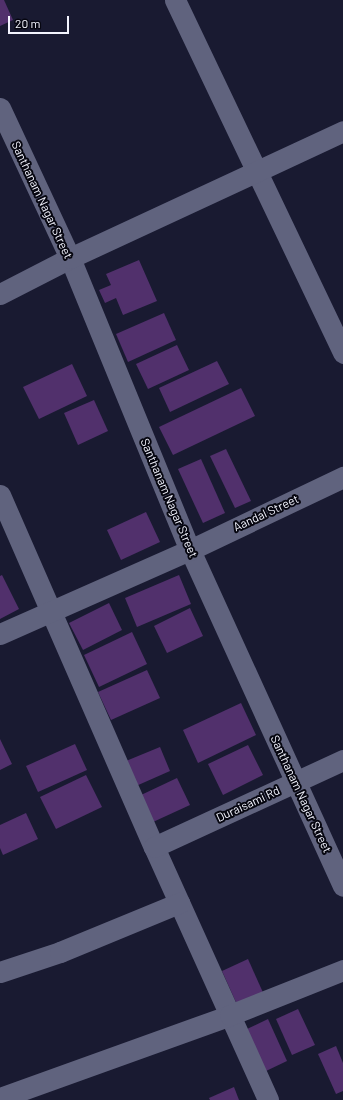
<!DOCTYPE html>
<html>
<head>
<meta charset="utf-8">
<style>
  body { margin:0 }
  #map { position:relative; width:343px; height:1100px; overflow:hidden; background:#191a31; font-family:Barlow,sans-serif }
  div>[style] { position:absolute }
  [style*='--x'] { left:calc(var(--x)*1px); top:calc(var(--y)*1px); width:calc(var(--w)*1px); rotate:calc(var(--a)*1deg) }
  .building>* { inset:0; background:#51306c }
  .minor>* { height:21px; margin:-10.5px; padding:0 10.5px; transform-origin:10.5px; border-radius:10.5px; background:#60637e }
  span { translate:-50% -50%; white-space:nowrap; text-align:center; line-height:1.15; -webkit-text-stroke:4px #060610; paint-order:stroke }
  .street-label { font-size:12px; color:#f3f4fe }
  .scale { position:absolute; left:8px; top:16px; width:61px; height:18px; box-sizing:border-box; border:2px solid #f3f4fe; border-top:0; padding-left:5px; font-size:12px; line-height:14px; white-space:nowrap; color:#f3f4fe; -webkit-text-stroke:3px #060610; paint-order:stroke }
</style>
</head>
<body>
<div id="map">
  <div class="building">
    <i style="clip-path:polygon(0 0,4px 0,13px 20px,0 26px)"></i>
    <i style="clip-path:polygon(139px 260px,157px 301px,123px 315px,116px 298px,105px 303px,99px 290px,111px 285px,106px 274px)"></i>
    <i style="clip-path:polygon(164px 313px,176px 340px,128px 362px,116px 334px)"></i>
    <i style="clip-path:polygon(177px 345px,189px 370px,148px 389px,136px 364px)"></i>
    <i style="clip-path:polygon(217px 361px,229px 384px,170px 412px,159px 388px)"></i>
    <i style="clip-path:polygon(72px 364px,87px 396px,39px 419px,23px 387px)"></i>
    <i style="clip-path:polygon(241px 388px,255px 416px,173px 455px,159px 427px)"></i>
    <i style="clip-path:polygon(94px 400px,108px 431px,78px 445px,64px 413px)"></i>
    <i style="clip-path:polygon(226px 449px,251px 501px,235px 508px,210px 456px)"></i>
    <i style="clip-path:polygon(201px 459px,225px 513px,203px 523px,178px 469px)"></i>
    <i style="clip-path:polygon(146px 512px,160px 542px,121px 560px,107px 530px)"></i>
    <i style="clip-path:polygon(2px 575px,19px 609px,0 619px,0 576px)"></i>
    <i style="clip-path:polygon(179px 575px,191px 604px,137px 627px,125px 598px)"></i>
    <i style="clip-path:polygon(109px 603px,122px 630px,83px 650px,69px 623px)"></i>
    <i style="clip-path:polygon(190px 608px,203px 636px,167px 653px,154px 626px)"></i>
    <i style="clip-path:polygon(132px 632px,147px 664px,99px 687px,84px 655px)"></i>
    <i style="clip-path:polygon(147px 670px,160px 698px,111px 720px,98px 692px)"></i>
    <i style="clip-path:polygon(241px 703px,256px 735px,198px 763px,183px 730px)"></i>
    <i style="clip-path:polygon(0 739px,12px 764px,0 770px)"></i>
    <i style="clip-path:polygon(75px 744px,87px 770px,38px 792px,26px 766px)"></i>
    <i style="clip-path:polygon(248px 745px,263px 775px,223px 795px,208px 764px)"></i>
    <i style="clip-path:polygon(160px 747px,170px 771px,136px 786px,126px 761px)"></i>
    <i style="clip-path:polygon(86px 775px,102px 807px,56px 829px,40px 797px)"></i>
    <i style="clip-path:polygon(177px 778px,190px 805px,153px 822px,141px 795px)"></i>
    <i style="clip-path:polygon(26px 813px,38px 839px,3px 855px,0 848px,0 825px)"></i>
    <i style="clip-path:polygon(248px 959px,265px 997px,239px 1009px,222px 971px)"></i>
    <i style="clip-path:polygon(298px 1009px,315px 1045px,292px 1055px,276px 1019px)"></i>
    <i style="clip-path:polygon(268px 1019px,287px 1061px,266px 1071px,247px 1029px)"></i>
    <i style="clip-path:polygon(336px 1046px,343px 1063px,343px 1091px,336px 1094px,318px 1054px)"></i>
    <i style="clip-path:polygon(234px 1087px,239px 1100px,210px 1100px,209px 1098px)"></i>
  </div>
  <div class="minor">
    <i style="--x:175;--y:0;--w:391;--a:64.5"></i>
    <i style="--x:0;--y:108;--w:166;--a:65"></i>
    <i style="--x:70;--y:258;--w:316;--a:67.7"></i>
    <i style="--x:190;--y:550;--w:369;--a:65.5"></i>
    <i style="--x:0;--y:294;--w:79;--a:-27.2"></i>
    <i style="--x:70;--y:258;--w:301;--a:-24.9"></i>
    <i style="--x:0;--y:495;--w:384;--a:66.4"></i>
    <i style="--x:154;--y:847;--w:277;--a:65.7"></i>
    <i style="--x:0;--y:634;--w:208;--a:-23.9"></i>
    <i style="--x:190;--y:550;--w:170;--a:-25.5"></i>
    <i style="--x:154;--y:847;--w:208;--a:-24.7"></i>
    <i style="--x:0;--y:972;--w:63;--a:-18.4"></i>
    <i style="--x:60;--y:952;--w:129;--a:-22.4"></i>
    <i style="--x:0;--y:1098;--w:245;--a:-19.8"></i>
    <i style="--x:230;--y:1015;--w:122;--a:-21.7"></i>
  </div>
  <div class="street-label">
    <span style="left:42px;top:200px;rotate:65deg">Santhanam Nagar Street</span>
    <span style="left:169px;top:498px;rotate:67deg">Santhanam Nagar Street</span>
    <span style="left:266px;top:513px;rotate:-25deg">Aandal Street</span>
    <span style="left:301px;top:794px;rotate:65deg">Santhanam Nagar Street</span>
    <span style="left:248px;top:804px;rotate:-25deg">Duraisami Rd</span>
  </div>
  <div class="scale">20 m</div>
</div>
</body>
</html>
